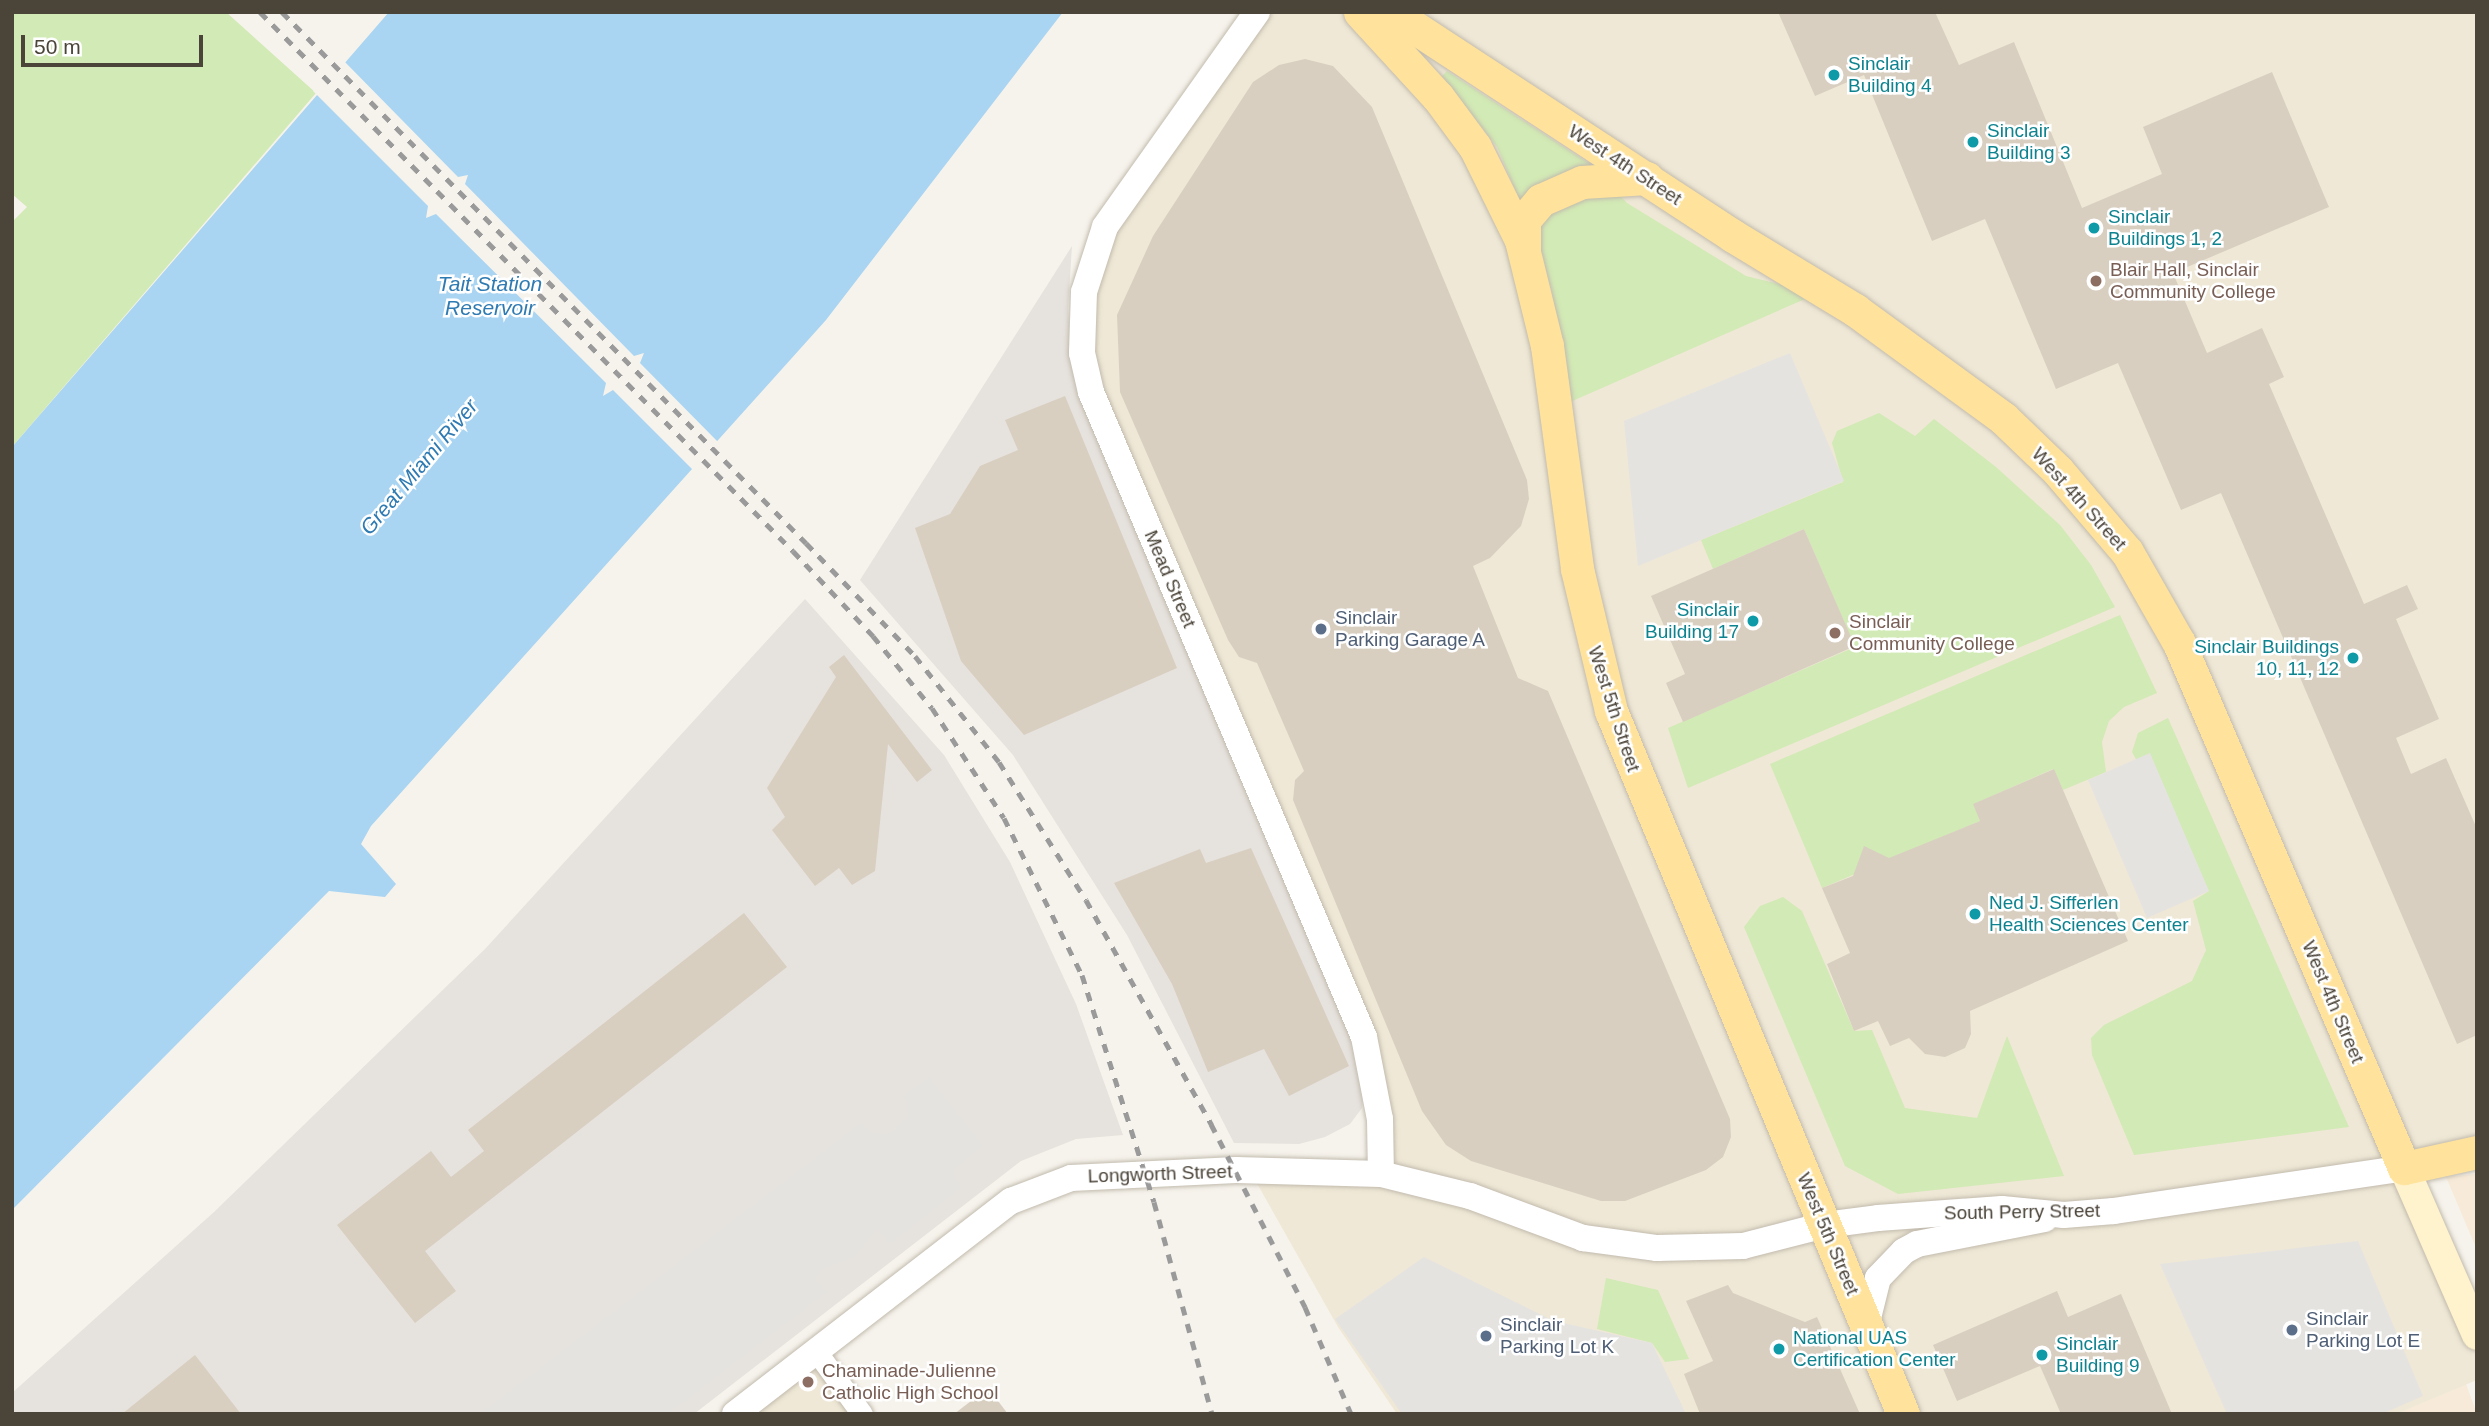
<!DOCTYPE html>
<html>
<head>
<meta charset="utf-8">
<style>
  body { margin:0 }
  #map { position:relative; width:2489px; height:1426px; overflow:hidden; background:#f6f3ec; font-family:Arial,sans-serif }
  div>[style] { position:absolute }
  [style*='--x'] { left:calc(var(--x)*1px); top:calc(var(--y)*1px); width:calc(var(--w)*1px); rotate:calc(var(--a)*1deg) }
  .commercial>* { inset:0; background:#f7ead8 }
  .industrial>* { inset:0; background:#e6e2dd }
  .education>* { inset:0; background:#efe8d6 }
  .green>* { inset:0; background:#d2eab5 }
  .parking>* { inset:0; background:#e5e3e0 }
  .water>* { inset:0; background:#a9d4f2 }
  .pier>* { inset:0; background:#f6f3ec }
  .building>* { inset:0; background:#d8cfc1 }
  .roads { filter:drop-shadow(0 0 2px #c2bbae) drop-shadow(0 0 2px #c2bbae) }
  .minor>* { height:21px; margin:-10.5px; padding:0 10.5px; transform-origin:10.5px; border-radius:10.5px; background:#fff }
  .tertiary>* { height:26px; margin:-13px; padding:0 13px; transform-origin:13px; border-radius:13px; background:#fff }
  .secondary>* { height:30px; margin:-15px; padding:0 15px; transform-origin:15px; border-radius:15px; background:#fff3cd }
  .primary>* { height:33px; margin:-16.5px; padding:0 16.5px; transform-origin:16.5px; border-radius:16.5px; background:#ffe39c }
  .rail>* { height:5px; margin-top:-2.5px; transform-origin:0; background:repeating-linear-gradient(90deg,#9a9a9a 0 9px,transparent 0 18px) }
  .dots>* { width:19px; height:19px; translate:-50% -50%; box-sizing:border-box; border:4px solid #fff; border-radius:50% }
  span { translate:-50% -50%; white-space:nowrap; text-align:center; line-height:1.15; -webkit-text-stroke:5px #fff; paint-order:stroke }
  .culture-label { font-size:19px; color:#0d838f }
  .left { translate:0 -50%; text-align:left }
  .right { translate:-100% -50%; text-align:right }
  .street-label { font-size:19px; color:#4b4439 }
  .education-label { font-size:19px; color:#785e54 }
  .service-label { font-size:19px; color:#4e5e75 }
  .water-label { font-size:21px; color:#2e7ab2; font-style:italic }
  .frame { position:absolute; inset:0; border:14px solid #4b4439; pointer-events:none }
  .scale { position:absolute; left:21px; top:35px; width:182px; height:32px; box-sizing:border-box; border:4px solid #4b4439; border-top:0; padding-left:9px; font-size:21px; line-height:24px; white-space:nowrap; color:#4b4439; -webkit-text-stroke:5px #fff; paint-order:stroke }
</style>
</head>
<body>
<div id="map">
  <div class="commercial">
    <i style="clip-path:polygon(2477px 1174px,2477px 1250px,2446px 1177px)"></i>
    <i style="clip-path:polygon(2466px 1384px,2477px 1414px,2396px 1414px)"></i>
  </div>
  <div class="industrial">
    <i style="clip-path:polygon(1072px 246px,1068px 309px,1071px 351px,1333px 983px,1364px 1081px,1362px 1108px,1350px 1124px,1325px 1137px,1299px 1144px,1234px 1143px,1127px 935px,1013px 755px,860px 580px)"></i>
    <i style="clip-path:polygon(805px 599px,944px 755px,1010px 862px,1076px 1004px,1123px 1135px,1076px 1139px,1021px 1161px,694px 1414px,12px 1414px,12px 1393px,214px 1212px,485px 949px)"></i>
  </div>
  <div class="education">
    <i style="clip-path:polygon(1257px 12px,2477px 12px,2477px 1152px,2404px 1168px,2477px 1335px,2477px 1380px,2396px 1414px,1397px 1414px,1338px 1327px,1250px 1171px,1381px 1174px,1372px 1068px,1091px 392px,1091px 262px)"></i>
    <i style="clip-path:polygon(816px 1351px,862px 1414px,735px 1414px)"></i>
  </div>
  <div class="green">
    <i style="clip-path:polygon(12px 12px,226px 12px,316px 93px,12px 447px,12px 222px,27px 207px,12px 194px)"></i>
    <i style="clip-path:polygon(1447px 71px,1590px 164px,1627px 203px,1746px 276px,1783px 285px,1805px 299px,1570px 402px,1552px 292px,1540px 248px,1497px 147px,1442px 76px)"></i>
    <i style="clip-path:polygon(1879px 413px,1915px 436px,1934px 419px,1996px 467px,2060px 525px,2091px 565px,2115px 607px,1688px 788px,1668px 728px,1855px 647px,1804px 529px,1713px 569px,1701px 540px,1843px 482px,1832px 443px,1837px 431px)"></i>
    <i style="clip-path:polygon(2120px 615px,2157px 693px,2124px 707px,2109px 721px,2102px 742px,2106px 772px,2063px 790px,2053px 769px,1974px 804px,1980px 821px,1822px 888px,1770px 764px)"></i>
    <i style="clip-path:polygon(2168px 718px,2349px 1127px,2134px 1155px,2092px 1055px,2091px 1038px,2104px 1025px,2192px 981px,2206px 950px,2193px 901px,2209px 891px,2132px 752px,2138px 733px)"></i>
    <i style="clip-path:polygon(1783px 897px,1802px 911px,1854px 1031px,1872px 1030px,1905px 1108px,1977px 1118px,2007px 1036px,2064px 1176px,1898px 1194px,1845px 1166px,1744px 927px,1760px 906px)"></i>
    <i style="clip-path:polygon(1606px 1278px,1658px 1290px,1689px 1359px,1665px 1362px,1652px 1343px,1597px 1329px)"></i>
  </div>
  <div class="parking">
    <i style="clip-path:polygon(1790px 353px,1844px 481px,1638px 566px,1624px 421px)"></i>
    <i style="clip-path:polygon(2150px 753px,2209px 891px,2147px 918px,2088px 780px)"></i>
    <i style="clip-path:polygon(929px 1077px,983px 1146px,952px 1171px,961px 1188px,890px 1244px,876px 1229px,856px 1256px,819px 1271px,816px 1280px,827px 1292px,668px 1414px,480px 1414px,861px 1123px,873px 1133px,889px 1134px,909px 1116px,904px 1095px)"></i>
    <i style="clip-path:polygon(2358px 1241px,2423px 1396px,2382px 1414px,2227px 1414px,2160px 1264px)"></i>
    <i style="clip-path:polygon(1424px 1257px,1554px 1321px,1652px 1343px,1686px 1414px,1402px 1414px,1335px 1319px)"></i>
  </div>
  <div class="water">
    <i style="clip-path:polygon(389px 12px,1063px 12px,826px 320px,371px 826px,361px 844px,396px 884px,385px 897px,329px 891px,12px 1210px,12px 447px)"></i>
  </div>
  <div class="pier">
    <i style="clip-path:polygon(342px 59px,458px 177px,468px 175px,465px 184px,634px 356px,644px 353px,640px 363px,719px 443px,694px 471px,613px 390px,603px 396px,606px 383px,436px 214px,426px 218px,428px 206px,313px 91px)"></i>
  </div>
  <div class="building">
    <i style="clip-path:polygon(1778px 12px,1935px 12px,1959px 65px,2014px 42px,2082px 208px,2162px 174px,2143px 127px,2272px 72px,2329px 207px,2173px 273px,2207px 353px,2262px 328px,2284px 377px,2269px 384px,2364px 604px,2407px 585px,2418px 609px,2396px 619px,2439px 719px,2396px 738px,2411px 774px,2446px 758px,2477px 829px,2477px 1035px,2457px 1044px,2221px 493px,2181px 510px,2118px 363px,2056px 389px,1985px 219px,1932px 241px,1864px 75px,1815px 96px)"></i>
    <i style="clip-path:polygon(1305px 59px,1333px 66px,1372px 107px,1527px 480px,1529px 499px,1521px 526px,1490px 558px,1473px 566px,1518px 678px,1548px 691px,1730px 1119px,1731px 1137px,1723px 1157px,1706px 1170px,1625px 1201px,1601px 1201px,1471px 1161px,1446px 1145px,1422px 1111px,1293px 800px,1295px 780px,1304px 771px,1257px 663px,1239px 657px,1228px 640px,1120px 392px,1117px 315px,1153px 236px,1253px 82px,1279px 65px)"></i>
    <i style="clip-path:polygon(1065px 396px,1177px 668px,1024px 735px,961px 661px,915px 528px,950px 514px,980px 466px,1018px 450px,1005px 420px)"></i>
    <i style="clip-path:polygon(1804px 529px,1855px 646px,1683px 722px,1666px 683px,1685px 674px,1651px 596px)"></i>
    <i style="clip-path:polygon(844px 655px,932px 770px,917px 782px,888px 744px,875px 871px,852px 885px,839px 868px,815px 886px,772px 830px,785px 817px,767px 788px,836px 677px,829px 667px)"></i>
    <i style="clip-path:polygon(2054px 769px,2128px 941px,1970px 1011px,1971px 1034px,1965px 1048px,1945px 1057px,1925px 1054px,1909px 1038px,1890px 1046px,1878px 1021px,1854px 1031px,1827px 964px,1850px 953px,1822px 888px,1853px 876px,1864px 846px,1889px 858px,1936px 839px,1980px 821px,1973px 804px)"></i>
    <i style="clip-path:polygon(1251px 848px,1349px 1066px,1289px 1096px,1264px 1049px,1208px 1072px,1172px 984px,1114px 883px,1200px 849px,1206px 863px)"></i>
    <i style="clip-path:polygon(744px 913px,787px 967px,425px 1251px,456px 1291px,415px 1323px,337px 1225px,431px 1151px,451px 1177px,484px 1151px,468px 1130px)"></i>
    <i style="clip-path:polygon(1728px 1285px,1733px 1293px,1805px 1322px,1817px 1317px,1860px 1414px,1700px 1414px,1684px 1374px,1713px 1361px,1686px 1301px)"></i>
    <i style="clip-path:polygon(2057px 1291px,2068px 1317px,2121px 1294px,2172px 1414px,2061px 1414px,2040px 1366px,1957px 1401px,1933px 1345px)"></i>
    <i style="clip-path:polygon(195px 1355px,241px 1414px,122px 1414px)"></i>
    <i style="clip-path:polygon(988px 1388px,1008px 1414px,954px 1414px)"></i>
  </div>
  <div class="roads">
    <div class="minor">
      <i style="--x:816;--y:1351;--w:78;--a:53.9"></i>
    </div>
    <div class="tertiary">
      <i style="--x:1257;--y:12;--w:263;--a:125.3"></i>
      <i style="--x:1105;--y:227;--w:68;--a:107.9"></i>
      <i style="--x:1084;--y:292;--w:61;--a:91.9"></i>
      <i style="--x:1082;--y:353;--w:40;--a:77"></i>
      <i style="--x:1091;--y:392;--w:700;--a:67.06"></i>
      <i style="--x:1364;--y:1037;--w:84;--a:79"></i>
      <i style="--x:1380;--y:1119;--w:55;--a:89"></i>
      <i style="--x:1866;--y:1326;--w:49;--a:-76"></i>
      <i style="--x:1878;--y:1278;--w:37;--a:-46"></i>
      <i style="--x:1904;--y:1251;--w:15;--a:-28"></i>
      <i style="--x:1917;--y:1244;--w:130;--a:-11.1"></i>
      <i style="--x:735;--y:1414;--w:349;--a:-37.7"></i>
      <i style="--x:1011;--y:1201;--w:64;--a:-21"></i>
      <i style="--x:1071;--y:1178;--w:165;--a:-2.8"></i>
      <i style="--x:1236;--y:1170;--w:145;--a:1.6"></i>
      <i style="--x:1381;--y:1174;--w:92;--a:13.9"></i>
      <i style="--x:1470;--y:1196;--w:121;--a:20.4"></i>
      <i style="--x:1583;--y:1238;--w:75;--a:7.7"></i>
      <i style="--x:1657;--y:1248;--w:86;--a:-1.3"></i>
      <i style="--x:1743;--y:1246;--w:85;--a:-14.4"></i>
      <i style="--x:1825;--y:1225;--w:53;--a:-7.5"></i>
      <i style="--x:1878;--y:1218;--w:124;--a:-4.2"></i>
      <i style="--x:2002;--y:1209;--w:62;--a:5.5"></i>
      <i style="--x:2064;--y:1215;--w:50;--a:-4.6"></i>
      <i style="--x:2114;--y:1211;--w:293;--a:-8.4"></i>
    </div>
    <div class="secondary">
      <i style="--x:2404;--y:1168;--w:182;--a:66.4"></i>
    </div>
    <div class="primary">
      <i style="--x:1360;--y:12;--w:115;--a:47.5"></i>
      <i style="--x:1438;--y:97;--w:62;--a:53.5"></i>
      <i style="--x:1475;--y:147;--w:104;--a:63.7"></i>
      <i style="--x:1521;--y:240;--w:109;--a:76.2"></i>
      <i style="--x:1547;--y:346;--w:225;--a:82.3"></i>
      <i style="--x:1577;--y:569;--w:146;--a:76.5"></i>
      <i style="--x:1611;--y:711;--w:761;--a:67.44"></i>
      <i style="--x:1391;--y:12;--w:409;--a:33.2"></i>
      <i style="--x:1733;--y:236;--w:143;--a:31.2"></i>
      <i style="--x:1855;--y:310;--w:183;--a:36.1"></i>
      <i style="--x:2003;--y:418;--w:76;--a:43.9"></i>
      <i style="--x:2058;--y:471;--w:106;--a:49.6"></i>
      <i style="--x:2127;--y:552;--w:105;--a:60.3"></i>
      <i style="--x:2179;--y:643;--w:571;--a:66.8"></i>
      <i style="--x:2404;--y:1168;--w:75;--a:-12.4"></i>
      <i style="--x:1524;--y:249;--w:29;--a:-90"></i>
      <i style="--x:1524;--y:220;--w:26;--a:-50"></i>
      <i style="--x:1541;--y:200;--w:45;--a:-23.7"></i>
      <i style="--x:1582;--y:182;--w:65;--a:-3.5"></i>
    </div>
  </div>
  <div class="rail">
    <i style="--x:260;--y:12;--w:758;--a:45.32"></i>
    <i style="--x:793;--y:551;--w:117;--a:46.7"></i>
    <i style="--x:873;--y:636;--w:93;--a:50.7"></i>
    <i style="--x:932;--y:708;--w:131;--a:56.8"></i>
    <i style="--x:1004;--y:818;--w:175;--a:63.6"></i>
    <i style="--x:1082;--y:975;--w:238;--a:72.4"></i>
    <i style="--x:1154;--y:1202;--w:220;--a:74.7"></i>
    <i style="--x:282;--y:12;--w:746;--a:45.38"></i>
    <i style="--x:806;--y:543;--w:157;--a:46"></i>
    <i style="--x:915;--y:656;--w:135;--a:51.6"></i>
    <i style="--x:999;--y:762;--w:163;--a:57.8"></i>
    <i style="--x:1086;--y:900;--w:257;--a:60.8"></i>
    <i style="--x:1211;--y:1124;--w:206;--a:62.8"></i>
    <i style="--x:1305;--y:1307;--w:116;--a:66.7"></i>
  </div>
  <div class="dots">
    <i style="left:1834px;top:75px;background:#0f9aa8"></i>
    <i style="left:1973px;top:142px;background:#0f9aa8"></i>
    <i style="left:2094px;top:228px;background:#0f9aa8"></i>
    <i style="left:2096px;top:281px;background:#8d6e63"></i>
    <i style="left:1753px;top:621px;background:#0f9aa8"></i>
    <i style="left:1321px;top:629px;background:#5c6f8a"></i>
    <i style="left:1835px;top:633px;background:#8d6e63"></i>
    <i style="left:2353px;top:658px;background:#0f9aa8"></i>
    <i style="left:1975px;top:914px;background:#0f9aa8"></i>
    <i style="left:2292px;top:1330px;background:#5c6f8a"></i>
    <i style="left:1486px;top:1336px;background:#5c6f8a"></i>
    <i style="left:1779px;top:1349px;background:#0f9aa8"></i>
    <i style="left:2042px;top:1355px;background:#0f9aa8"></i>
    <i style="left:808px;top:1382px;background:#8d6e63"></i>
  </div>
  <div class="culture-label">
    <span class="left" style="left:1848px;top:75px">Sinclair<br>Building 4</span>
    <span class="left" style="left:1987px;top:142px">Sinclair<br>Building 3</span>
    <span class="left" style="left:2108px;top:228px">Sinclair<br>Buildings 1, 2</span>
    <span class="right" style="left:1739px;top:621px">Sinclair<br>Building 17</span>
    <span class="right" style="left:2339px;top:658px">Sinclair Buildings<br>10, 11, 12</span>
    <span class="left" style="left:1989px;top:914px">Ned J. Sifferlen<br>Health Sciences Center</span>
    <span class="left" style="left:1793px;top:1349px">National UAS<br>Certification Center</span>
    <span class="left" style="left:2056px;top:1355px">Sinclair<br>Building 9</span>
  </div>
  <div class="street-label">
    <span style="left:1625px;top:165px;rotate:33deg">West 4th Street</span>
    <span style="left:2079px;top:499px;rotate:48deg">West 4th Street</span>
    <span style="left:1170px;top:579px;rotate:67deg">Mead Street</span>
    <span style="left:1614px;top:709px;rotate:72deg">West 5th Street</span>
    <span style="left:2333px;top:1002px;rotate:67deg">West 4th Street</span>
    <span style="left:1160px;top:1174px;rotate:-2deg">Longworth Street</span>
    <span style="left:2022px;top:1212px;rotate:-1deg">South Perry Street</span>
    <span style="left:1828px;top:1234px;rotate:67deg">West 5th Street</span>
  </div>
  <div class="education-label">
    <span class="left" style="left:2110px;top:281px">Blair Hall, Sinclair<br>Community College</span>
    <span class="left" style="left:1849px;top:633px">Sinclair<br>Community College</span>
    <span class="left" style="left:822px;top:1382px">Chaminade-Julienne<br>Catholic High School</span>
  </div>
  <div class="service-label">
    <span class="left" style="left:1335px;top:629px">Sinclair<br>Parking Garage A</span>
    <span class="left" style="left:2306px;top:1330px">Sinclair<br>Parking Lot E</span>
    <span class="left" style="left:1500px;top:1336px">Sinclair<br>Parking Lot K</span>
  </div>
  <div class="water-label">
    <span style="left:490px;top:296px">Tait Station<br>Reservoir</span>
    <span style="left:419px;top:467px;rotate:-50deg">Great Miami River</span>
  </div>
  <div class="frame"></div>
  <div class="scale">50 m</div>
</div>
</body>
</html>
